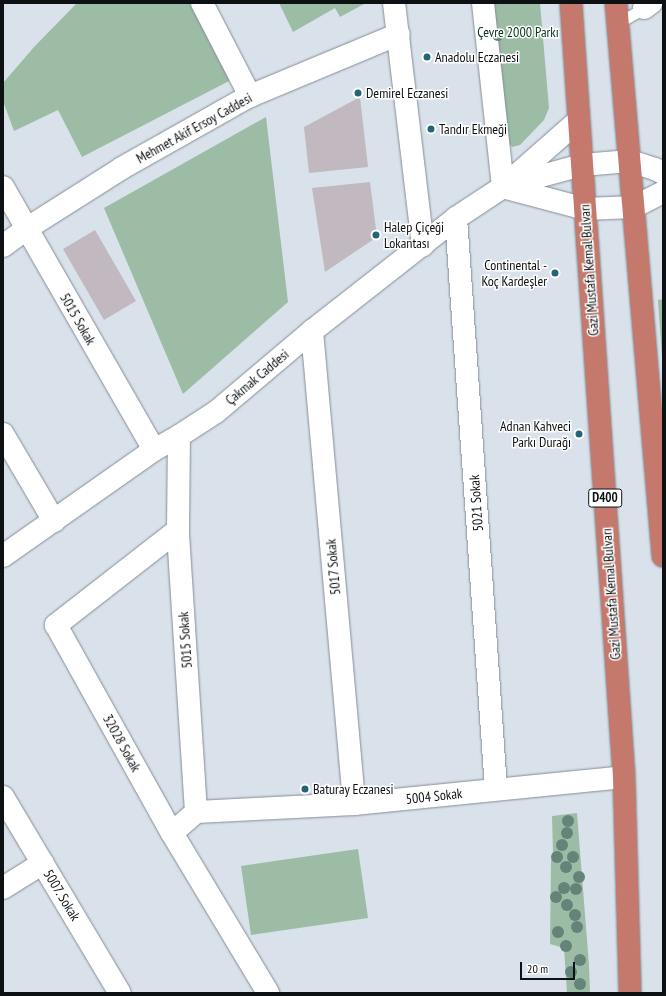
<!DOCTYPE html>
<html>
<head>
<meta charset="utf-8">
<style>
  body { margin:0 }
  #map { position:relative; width:666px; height:996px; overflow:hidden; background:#d9e2eb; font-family:"PT Sans Narrow",sans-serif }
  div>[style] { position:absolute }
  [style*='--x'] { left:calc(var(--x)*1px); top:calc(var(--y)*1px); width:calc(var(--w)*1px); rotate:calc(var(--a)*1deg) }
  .green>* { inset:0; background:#9cbca6 }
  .building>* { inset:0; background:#c2b8bf }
  .roads { filter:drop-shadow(0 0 1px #858d95) drop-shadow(0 0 1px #858d95) }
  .lane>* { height:11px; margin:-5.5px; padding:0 5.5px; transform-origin:5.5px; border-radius:5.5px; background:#fff }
  .street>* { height:22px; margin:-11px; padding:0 11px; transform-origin:11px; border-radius:11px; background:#fff }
  .secondary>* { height:22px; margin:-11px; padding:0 11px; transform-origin:11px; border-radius:11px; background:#fff }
  .highway>* { height:22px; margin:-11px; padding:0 11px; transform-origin:11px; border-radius:11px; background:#c5796d }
  .trees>* { width:12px; height:12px; margin:-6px; border-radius:50%; background:#64847a }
  .dots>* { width:11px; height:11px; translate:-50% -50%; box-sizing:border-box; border:2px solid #fff; border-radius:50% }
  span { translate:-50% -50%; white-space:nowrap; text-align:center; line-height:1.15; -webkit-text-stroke:3px #fff; paint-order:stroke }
  .shield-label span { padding:1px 3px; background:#fff; border:1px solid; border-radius:3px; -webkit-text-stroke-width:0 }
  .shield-label { font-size:13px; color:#0e1114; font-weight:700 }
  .park-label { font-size:14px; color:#05371d }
  .poi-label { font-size:14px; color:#0e1114 }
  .left { translate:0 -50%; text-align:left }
  .right { translate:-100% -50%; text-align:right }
  .street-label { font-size:14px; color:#0e1114 }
  .frame { position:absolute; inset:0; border:4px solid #0e1114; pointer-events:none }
  .scale { position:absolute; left:520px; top:962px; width:55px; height:18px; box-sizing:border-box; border:2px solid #0e1114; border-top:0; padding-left:5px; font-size:12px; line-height:14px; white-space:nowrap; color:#0e1114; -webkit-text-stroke:3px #fff; paint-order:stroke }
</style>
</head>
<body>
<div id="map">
  <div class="green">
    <i style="clip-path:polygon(77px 3px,191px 3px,231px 80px,82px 157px,58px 110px,14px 131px,3px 101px,3px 83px,34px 47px)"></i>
    <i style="clip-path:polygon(279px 3px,366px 3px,340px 17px,335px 8px,293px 32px)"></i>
    <i style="clip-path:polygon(491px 3px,540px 3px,549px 108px,544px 120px,520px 145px,512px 147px,507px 140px)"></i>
    <i style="clip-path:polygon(266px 117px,288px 302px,183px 394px,104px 208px)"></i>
    <i style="clip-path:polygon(663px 299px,663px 371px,658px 300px)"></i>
    <i style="clip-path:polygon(577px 813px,589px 965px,590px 993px,567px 993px,564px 948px,550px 944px,551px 861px,553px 854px,552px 816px)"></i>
    <i style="clip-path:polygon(358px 849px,368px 918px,251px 935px,241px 866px)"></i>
  </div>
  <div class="building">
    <i style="clip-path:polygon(360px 97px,368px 167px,309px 173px,304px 127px)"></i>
    <i style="clip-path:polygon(370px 182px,377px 237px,325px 272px,312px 188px)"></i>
    <i style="clip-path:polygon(95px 230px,136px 301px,104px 320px,63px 249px)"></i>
  </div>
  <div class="roads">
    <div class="lane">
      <i style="--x:618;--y:23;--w:30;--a:-30"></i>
    </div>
    <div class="street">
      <i style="--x:202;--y:3;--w:105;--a:62.7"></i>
      <i style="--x:394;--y:3;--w:244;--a:83.2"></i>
      <i style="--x:483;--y:3;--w:185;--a:83.8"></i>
      <i style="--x:644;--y:8;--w:9;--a:-36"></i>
      <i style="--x:3;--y:187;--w:303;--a:60.1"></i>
      <i style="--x:456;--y:218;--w:572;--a:85.99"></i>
      <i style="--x:3;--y:246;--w:29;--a:-36"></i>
      <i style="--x:26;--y:229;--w:114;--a:-32.4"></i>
      <i style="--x:122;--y:168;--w:147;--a:-29.4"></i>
      <i style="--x:250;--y:96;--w:161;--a:-22.6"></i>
      <i style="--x:312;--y:331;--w:475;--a:84.9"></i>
      <i style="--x:3;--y:434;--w:101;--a:59.6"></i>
      <i style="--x:178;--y:530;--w:155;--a:142.1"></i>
      <i style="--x:56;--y:625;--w:238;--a:60.9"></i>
      <i style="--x:172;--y:833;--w:187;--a:59"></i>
      <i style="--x:3;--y:797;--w:228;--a:59.2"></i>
      <i style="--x:196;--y:812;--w:158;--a:-2.9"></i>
      <i style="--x:354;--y:804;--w:271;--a:-5.7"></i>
      <i style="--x:172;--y:833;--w:32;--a:-41"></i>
      <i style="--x:196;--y:812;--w:283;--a:-93.7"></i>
      <i style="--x:178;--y:530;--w:94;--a:-89.4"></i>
      <i style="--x:3;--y:888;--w:47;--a:-32"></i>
    </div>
    <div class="secondary">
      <i style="--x:508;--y:185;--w:77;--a:-15.1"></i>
      <i style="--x:582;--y:165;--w:48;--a:-4.8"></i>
      <i style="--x:630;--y:161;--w:26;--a:18"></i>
      <i style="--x:655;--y:169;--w:9;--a:27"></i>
      <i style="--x:503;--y:187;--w:85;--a:15"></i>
      <i style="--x:585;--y:209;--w:49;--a:-2.3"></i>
      <i style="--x:634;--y:207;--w:33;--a:-27"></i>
      <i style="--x:3;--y:556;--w:184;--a:-35.1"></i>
      <i style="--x:154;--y:450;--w:29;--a:-29"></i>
      <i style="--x:179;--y:436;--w:44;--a:-33"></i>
      <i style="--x:216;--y:412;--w:126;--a:-40.2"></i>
      <i style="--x:312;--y:331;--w:183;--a:-38.1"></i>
      <i style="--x:456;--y:218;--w:56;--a:-33.4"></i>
      <i style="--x:503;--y:187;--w:101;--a:-41.4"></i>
    </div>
    <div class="highway">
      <i style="--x:571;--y:3;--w:776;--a:86.08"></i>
      <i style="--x:624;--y:777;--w:216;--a:88.4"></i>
      <i style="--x:616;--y:3;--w:555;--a:85.14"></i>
    </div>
  </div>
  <div class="trees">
    <i style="left:498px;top:35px"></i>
    <i style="left:568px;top:821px"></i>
    <i style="left:567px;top:833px"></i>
    <i style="left:562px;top:845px"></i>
    <i style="left:557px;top:857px"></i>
    <i style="left:573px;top:857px"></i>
    <i style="left:566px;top:867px"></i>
    <i style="left:579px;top:877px"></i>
    <i style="left:564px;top:888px"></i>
    <i style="left:576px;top:889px"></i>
    <i style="left:556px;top:897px"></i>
    <i style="left:567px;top:905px"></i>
    <i style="left:575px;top:915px"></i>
    <i style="left:577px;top:927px"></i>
    <i style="left:558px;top:932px"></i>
    <i style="left:566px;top:946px"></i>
    <i style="left:580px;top:960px"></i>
    <i style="left:571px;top:972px"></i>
    <i style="left:580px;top:984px"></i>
  </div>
  <div class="dots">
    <i style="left:427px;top:57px;background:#236578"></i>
    <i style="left:358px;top:93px;background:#236578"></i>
    <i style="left:431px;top:129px;background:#236578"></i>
    <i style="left:376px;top:235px;background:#236578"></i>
    <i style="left:555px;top:273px;background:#236578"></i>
    <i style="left:579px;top:434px;background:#236578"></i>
    <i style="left:305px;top:789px;background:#236578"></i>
  </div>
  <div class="shield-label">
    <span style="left:605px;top:498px">D400</span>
  </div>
  <div class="park-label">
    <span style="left:518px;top:32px">Çevre 2000 Parkı</span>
  </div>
  <div class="poi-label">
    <span class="left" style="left:435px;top:57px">Anadolu Eczanesi</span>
    <span class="left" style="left:366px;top:93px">Demirel Eczanesi</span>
    <span class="left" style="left:439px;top:129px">Tandır Ekmeği</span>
    <span class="left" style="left:384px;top:235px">Halep Çiçeği<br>Lokantası</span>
    <span class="right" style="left:547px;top:273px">Continental -<br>Koç Kardeşler</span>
    <span class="right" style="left:571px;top:434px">Adnan Kahveci<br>Parkı Durağı</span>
    <span class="left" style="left:313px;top:789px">Baturay Eczanesi</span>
  </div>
  <div class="street-label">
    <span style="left:194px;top:128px;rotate:-29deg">Mehmet Akif Ersoy Caddesi</span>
    <span style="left:589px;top:270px;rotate:-94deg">Gazi Mustafa Kemal Bulvarı</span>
    <span style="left:78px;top:319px;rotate:60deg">5015 Sokak</span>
    <span style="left:257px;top:377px;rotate:-40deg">Çakmak Caddesi</span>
    <span style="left:476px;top:503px;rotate:-94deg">5021 Sokak</span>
    <span style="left:333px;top:567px;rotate:-95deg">5017 Sokak</span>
    <span style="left:611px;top:594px;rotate:-94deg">Gazi Mustafa Kemal Bulvarı</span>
    <span style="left:185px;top:640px;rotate:-94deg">5015 Sokak</span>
    <span style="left:122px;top:743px;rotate:61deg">32028 Sokak</span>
    <span style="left:434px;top:796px;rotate:-6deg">5004 Sokak</span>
    <span style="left:62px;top:895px;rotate:59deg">5007. Sokak</span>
  </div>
  <div class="frame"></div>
  <div class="scale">20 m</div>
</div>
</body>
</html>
